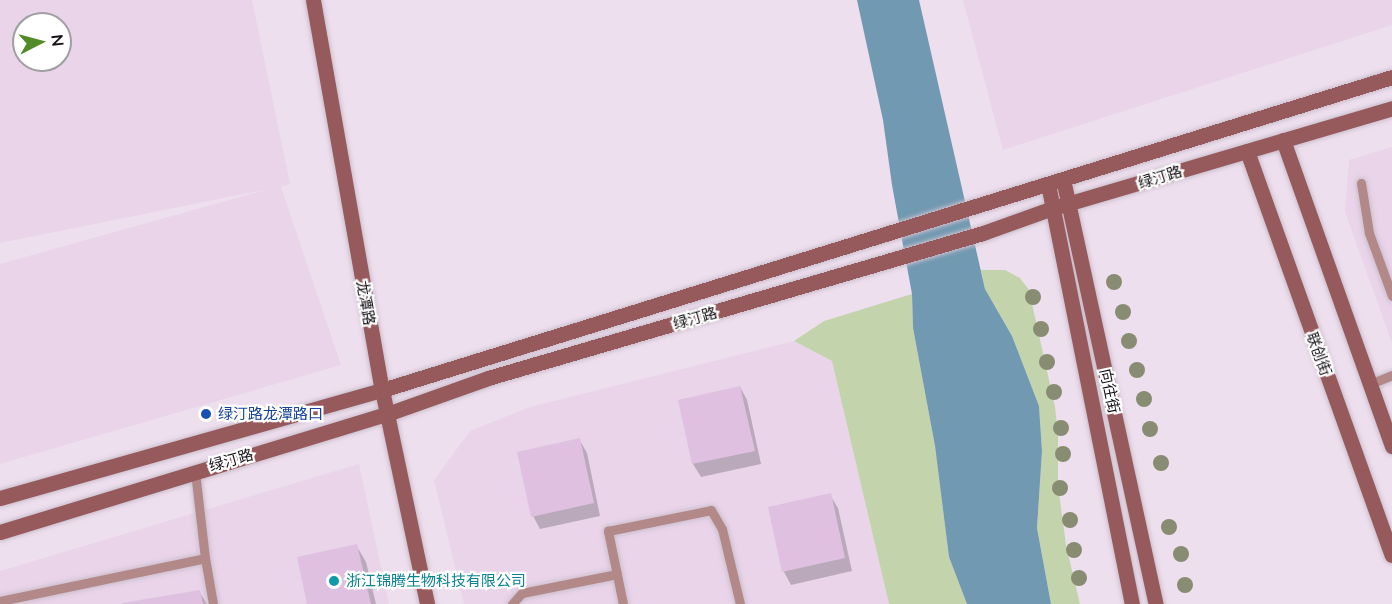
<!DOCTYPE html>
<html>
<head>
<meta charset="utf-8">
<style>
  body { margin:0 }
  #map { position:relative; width:1392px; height:604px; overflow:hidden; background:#eedfee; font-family:Mulish,"Noto Sans SC",sans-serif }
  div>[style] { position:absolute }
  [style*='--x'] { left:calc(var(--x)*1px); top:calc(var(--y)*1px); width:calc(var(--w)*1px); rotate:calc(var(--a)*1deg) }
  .built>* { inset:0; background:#e9d4e9 }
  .green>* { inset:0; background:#c3d4ac }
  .water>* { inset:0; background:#7199b1 }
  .shadow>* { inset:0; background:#0003 }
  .building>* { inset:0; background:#e0c0e0 }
  .roads { filter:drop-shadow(0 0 2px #cbbecb) drop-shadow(0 0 2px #cbbecb) }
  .lane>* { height:9px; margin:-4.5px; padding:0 4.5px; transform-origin:4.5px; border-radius:4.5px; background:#b28888 }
  .secondary>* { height:15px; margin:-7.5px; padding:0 7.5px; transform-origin:7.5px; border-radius:7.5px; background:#965a5d }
  .trees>* { width:16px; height:16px; margin:-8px; border-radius:50%; background:#888c72 }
  .dots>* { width:16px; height:16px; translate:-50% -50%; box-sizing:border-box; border:3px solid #fff; border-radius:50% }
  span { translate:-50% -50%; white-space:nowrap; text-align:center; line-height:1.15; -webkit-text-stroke:4.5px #fff; paint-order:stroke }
  .street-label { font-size:15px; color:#140f14 }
  .transit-label { font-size:15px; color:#164399 }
  .left { translate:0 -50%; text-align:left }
  .culture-label { font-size:15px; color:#0d838f }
  .north { position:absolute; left:12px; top:12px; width:60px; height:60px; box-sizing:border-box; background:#fff; border:2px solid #a19fa1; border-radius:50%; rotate:84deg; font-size:16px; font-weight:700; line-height:24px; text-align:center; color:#140f14 }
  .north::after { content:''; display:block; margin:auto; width:21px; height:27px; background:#518a26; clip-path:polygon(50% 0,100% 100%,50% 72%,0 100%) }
</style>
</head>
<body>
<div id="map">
  <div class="built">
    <i style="clip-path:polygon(evenodd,0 0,252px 0,290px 184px,281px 187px,341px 365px,0 464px,0 264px,269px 189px,0 243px,0 0,24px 24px,60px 24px,60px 60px,24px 60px,24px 24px)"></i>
    <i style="clip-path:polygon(963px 0,1392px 0,1392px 25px,1003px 150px)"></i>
    <i style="clip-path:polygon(1392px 147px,1392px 343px,1345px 212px,1349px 160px)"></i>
    <i style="clip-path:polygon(794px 341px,832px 361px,889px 604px,464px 604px,434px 480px,470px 431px,530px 407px)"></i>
    <i style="clip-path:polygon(359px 464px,389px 604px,0 604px,0 571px)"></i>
  </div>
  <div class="green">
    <i style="clip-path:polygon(981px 270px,1005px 270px,1020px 278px,1029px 290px,1055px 407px,1058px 434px,1058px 485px,1066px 545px,1080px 604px,1051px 604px,1037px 528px,1042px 451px,1039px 406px,1012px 336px,985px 289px)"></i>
    <i style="clip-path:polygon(912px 294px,913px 328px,935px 446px,949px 557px,967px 604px,889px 604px,832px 361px,794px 341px,824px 321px)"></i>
  </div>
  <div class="water">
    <i style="clip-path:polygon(857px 0,919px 0,985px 289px,1012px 336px,1039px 406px,1042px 451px,1037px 528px,1051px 604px,967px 604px,949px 557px,935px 446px,913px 328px,912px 294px,892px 185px,883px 120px)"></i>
  </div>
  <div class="shadow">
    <i style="clip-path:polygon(740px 387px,747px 400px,761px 464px,701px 477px,693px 464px,679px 401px)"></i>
    <i style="clip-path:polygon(579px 439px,587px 453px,600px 516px,540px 529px,533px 516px)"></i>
    <i style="clip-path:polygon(830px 495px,838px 508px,852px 571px,791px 585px,784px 572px,770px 508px)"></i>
    <i style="clip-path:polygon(356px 545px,366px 562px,376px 604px,309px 604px)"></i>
    <i style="clip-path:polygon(199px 591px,207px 604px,124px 604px)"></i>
  </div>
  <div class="building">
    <i style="clip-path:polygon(740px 386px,755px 451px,692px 464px,678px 400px)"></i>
    <i style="clip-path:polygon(580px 438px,594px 503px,531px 517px,517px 452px)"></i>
    <i style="clip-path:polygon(831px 493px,845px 558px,782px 572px,768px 507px)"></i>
    <i style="clip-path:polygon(357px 544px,371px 604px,307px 604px,297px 557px)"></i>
    <i style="clip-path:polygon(200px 590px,203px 604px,122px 604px,122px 603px)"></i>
  </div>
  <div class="roads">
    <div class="lane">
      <i style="--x:1361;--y:183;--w:51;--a:80.9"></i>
      <i style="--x:1369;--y:233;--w:67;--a:69.9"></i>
      <i style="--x:1370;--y:384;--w:24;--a:-22"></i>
      <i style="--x:205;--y:558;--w:47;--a:80.1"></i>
      <i style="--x:0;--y:601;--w:209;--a:-11.8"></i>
      <i style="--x:205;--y:558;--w:88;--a:-96.6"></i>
      <i style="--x:512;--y:604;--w:15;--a:-48"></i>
      <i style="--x:522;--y:593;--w:97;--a:-11.3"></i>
      <i style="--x:623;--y:604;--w:75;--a:-101.6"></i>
      <i style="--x:608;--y:531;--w:105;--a:-11.5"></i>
      <i style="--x:711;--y:510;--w:22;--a:60"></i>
      <i style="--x:722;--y:529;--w:77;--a:76.5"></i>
    </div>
    <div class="secondary">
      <i style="--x:313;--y:0;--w:396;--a:80"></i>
      <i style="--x:382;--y:390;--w:219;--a:78.1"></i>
      <i style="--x:1283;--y:140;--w:325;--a:70.4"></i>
      <i style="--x:1247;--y:151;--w:429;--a:70.3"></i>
      <i style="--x:1063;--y:179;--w:435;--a:77.7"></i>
      <i style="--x:1048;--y:184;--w:428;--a:78.7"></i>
      <i style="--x:0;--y:498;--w:397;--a:-15.8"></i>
      <i style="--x:382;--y:390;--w:1057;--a:-17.22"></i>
      <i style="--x:0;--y:532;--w:405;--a:-17"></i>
      <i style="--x:387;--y:414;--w:107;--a:-19.6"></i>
      <i style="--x:488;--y:378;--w:516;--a:-16.33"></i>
      <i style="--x:983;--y:233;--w:74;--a:-19.7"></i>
      <i style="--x:1053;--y:208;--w:353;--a:-16.4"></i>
    </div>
  </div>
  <div class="trees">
    <i style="left:1114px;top:282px"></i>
    <i style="left:1033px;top:297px"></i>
    <i style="left:1123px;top:312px"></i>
    <i style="left:1041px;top:329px"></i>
    <i style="left:1129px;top:341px"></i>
    <i style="left:1047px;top:362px"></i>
    <i style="left:1137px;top:370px"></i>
    <i style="left:1054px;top:392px"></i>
    <i style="left:1144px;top:399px"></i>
    <i style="left:1061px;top:428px"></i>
    <i style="left:1150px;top:429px"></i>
    <i style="left:1063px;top:454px"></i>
    <i style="left:1161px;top:463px"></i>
    <i style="left:1060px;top:488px"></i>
    <i style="left:1070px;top:520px"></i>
    <i style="left:1169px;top:527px"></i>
    <i style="left:1074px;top:550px"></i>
    <i style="left:1181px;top:554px"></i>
    <i style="left:1079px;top:578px"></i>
    <i style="left:1185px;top:585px"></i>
  </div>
  <div class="dots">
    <i style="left:206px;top:414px;background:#1a4fb4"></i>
    <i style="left:334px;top:581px;background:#0f9aa8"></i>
  </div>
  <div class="street-label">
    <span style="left:1160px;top:177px;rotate:-17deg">绿汀路</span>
    <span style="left:366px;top:303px;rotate:80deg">龙潭路</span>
    <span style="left:695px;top:318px;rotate:-16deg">绿汀路</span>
    <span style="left:1319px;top:354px;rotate:70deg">联创街</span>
    <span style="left:1110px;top:391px;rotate:78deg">向往街</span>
    <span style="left:231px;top:460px;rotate:-16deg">绿汀路</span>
  </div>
  <div class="transit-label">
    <span class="left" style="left:218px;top:414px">绿汀路龙潭路口</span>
  </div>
  <div class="culture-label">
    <span class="left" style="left:346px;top:581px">浙江锦腾生物科技有限公司</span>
  </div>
  <div class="north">N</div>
</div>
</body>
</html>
